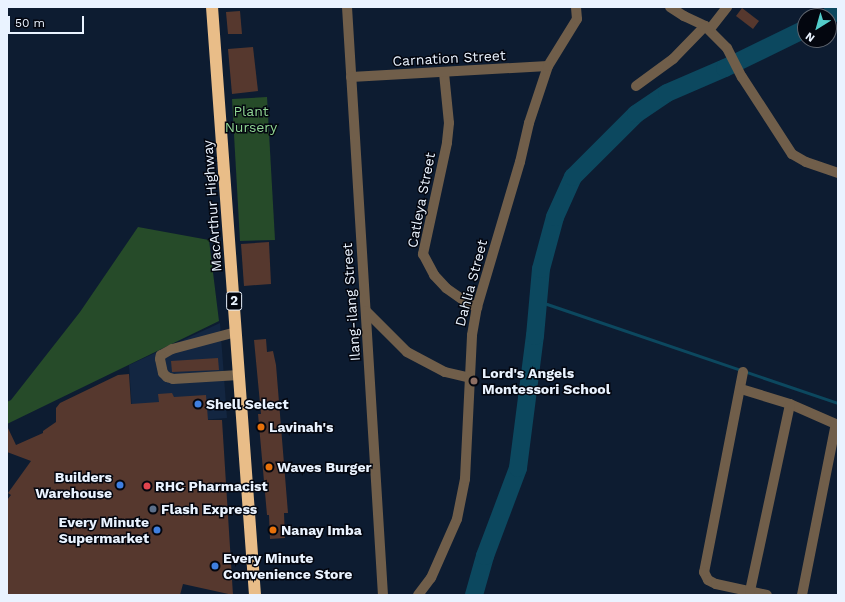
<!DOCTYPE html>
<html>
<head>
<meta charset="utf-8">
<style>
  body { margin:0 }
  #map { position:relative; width:845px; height:602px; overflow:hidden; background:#0d1c31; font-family:"Work Sans",sans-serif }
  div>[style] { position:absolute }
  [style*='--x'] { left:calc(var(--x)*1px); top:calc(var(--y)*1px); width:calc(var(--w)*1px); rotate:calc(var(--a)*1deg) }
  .built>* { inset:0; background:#132641 }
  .green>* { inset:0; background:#264b29 }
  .stream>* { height:3px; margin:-1.5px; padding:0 1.5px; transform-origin:1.5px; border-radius:1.5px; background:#0c485f }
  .river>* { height:18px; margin:-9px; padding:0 9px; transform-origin:9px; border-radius:9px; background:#0c485f }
  .building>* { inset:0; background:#56382e }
  .minor>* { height:10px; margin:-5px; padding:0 5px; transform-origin:5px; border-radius:5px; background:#705e4a }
  .highway>* { height:12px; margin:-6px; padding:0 6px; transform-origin:6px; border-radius:6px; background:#e9bd88 }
  .dots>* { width:11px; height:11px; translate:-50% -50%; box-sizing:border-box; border:2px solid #03060f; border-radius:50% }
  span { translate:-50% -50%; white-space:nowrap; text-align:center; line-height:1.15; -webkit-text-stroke:3px #03060f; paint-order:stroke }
  .shield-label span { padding:1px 3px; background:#03060f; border:1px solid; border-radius:3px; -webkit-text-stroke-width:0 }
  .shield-label { font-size:13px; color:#eaf3ff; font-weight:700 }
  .street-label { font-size:14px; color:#eaf3ff }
  .park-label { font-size:14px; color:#8fd492 }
  .poi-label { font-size:14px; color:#eaf3ff; font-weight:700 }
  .left { translate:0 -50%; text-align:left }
  .right { translate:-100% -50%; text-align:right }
  .frame { position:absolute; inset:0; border:8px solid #eaf3ff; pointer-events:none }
  .north { position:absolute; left:797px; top:8px; width:40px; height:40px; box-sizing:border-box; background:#03060f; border:1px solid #5f656f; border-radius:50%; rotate:217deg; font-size:11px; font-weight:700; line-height:16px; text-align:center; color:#eaf3ff }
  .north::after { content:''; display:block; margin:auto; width:14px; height:18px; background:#53cdcb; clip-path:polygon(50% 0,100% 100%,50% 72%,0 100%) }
  .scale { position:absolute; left:8px; top:16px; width:76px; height:18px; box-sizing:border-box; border:2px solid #eaf3ff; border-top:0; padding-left:5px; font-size:12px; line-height:14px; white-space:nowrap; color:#eaf3ff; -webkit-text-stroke:3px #03060f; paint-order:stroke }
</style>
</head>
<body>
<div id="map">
  <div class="built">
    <i style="clip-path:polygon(220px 323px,227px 418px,133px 425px,129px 365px)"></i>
  </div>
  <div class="green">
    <i style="clip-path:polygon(267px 97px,275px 240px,240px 241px,232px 99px)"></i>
    <i style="clip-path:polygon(138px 227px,209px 240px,219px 321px,7px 424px,7px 402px,11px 400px,80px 312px)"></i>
  </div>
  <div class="stream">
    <i style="--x:538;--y:301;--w:317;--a:18.8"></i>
  </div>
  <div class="river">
    <i style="--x:829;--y:16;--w:11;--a:-34"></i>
    <i style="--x:474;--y:595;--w:41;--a:-74.2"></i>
    <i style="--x:485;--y:556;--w:94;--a:-69.4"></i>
    <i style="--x:518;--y:468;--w:133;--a:-82.7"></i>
    <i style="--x:535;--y:336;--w:67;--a:-84.9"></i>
    <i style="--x:541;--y:269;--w:54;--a:-74.9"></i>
    <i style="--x:555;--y:217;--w:44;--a:-65.8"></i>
    <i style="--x:573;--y:177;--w:89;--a:-45"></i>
    <i style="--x:636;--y:114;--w:37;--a:-34"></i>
    <i style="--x:667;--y:93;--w:63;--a:-23.3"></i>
    <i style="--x:725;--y:68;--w:89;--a:-26"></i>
  </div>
  <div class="building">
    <i style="clip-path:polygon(742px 8px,759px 21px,753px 29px,736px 16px)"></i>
    <i style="clip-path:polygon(240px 11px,242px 34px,228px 34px,226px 12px)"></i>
    <i style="clip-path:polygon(253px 47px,258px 91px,232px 94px,228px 49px)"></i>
    <i style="clip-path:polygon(269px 242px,271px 284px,244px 286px,241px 244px)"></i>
    <i style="clip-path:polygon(266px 339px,267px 352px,273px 351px,276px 365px,288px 513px,284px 513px,285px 538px,270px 539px,269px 515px,267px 515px,258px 414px,261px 414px,254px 340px)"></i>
    <i style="clip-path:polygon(218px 358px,219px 370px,172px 372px,171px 361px)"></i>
    <i style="clip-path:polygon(129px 374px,131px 404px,159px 402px,158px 394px,172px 393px,174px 397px,206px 395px,208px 420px,222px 420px,233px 595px,183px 584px,180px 595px,7px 595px,7px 500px,11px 495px,8px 493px,31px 461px,7px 452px,7px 426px,16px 445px,43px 433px,43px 431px,56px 422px,56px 408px,60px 403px,118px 375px)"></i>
  </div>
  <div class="minor">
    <i style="--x:347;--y:7;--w:589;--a:86.5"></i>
    <i style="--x:670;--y:7;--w:17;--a:33"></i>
    <i style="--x:684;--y:16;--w:23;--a:25"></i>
    <i style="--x:705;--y:26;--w:31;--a:45"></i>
    <i style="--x:727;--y:48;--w:33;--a:63"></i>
    <i style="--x:742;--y:77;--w:92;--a:57"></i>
    <i style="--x:792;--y:154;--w:16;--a:30"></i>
    <i style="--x:806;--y:162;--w:34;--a:19"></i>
    <i style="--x:710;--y:29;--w:28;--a:-52"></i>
    <i style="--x:444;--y:73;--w:50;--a:84.3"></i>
    <i style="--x:449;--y:123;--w:20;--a:96"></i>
    <i style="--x:447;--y:143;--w:114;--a:102.2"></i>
    <i style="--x:423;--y:254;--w:24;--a:62"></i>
    <i style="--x:434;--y:275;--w:18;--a:47"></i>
    <i style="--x:446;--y:288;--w:28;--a:35"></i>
    <i style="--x:469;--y:304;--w:9;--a:21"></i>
    <i style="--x:351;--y:77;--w:197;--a:-3.2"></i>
    <i style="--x:636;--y:86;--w:46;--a:-36.1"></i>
    <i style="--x:673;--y:59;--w:46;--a:-45.9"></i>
    <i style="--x:366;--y:311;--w:58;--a:45"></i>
    <i style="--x:407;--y:352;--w:43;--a:27.8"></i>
    <i style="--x:445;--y:372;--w:26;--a:13"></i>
    <i style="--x:236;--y:332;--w:66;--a:165.1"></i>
    <i style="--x:172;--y:349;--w:13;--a:151"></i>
    <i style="--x:161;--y:355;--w:4;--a:104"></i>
    <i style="--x:160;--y:359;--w:14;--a:78"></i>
    <i style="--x:163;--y:373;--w:6;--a:45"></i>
    <i style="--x:167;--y:377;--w:6;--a:18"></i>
    <i style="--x:173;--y:379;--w:66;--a:-3.5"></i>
    <i style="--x:743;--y:372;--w:204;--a:101"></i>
    <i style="--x:704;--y:572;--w:9;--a:63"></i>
    <i style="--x:708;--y:580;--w:9;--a:27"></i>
    <i style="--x:716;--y:584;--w:52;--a:12.2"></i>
    <i style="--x:741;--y:389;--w:51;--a:17"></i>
    <i style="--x:790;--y:404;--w:52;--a:23.6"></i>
    <i style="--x:750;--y:591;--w:191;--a:-77.9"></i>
    <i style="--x:418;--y:595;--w:21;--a:-53"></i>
    <i style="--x:431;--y:578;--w:64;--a:-66.2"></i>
    <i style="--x:457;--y:519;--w:41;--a:-78.7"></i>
    <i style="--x:465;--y:479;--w:144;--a:-87.2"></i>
    <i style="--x:472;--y:335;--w:28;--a:-80"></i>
    <i style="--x:477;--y:307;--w:151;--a:-73.5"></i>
    <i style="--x:520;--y:162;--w:40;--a:-77"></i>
    <i style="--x:529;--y:123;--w:60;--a:-71.6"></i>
    <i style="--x:548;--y:66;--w:55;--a:-58.3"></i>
    <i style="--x:577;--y:19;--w:12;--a:-95"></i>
    <i style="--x:802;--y:595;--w:174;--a:-78.8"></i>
  </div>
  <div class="highway">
    <i style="--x:212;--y:7;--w:590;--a:85.82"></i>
  </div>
  <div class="dots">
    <i style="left:474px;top:381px;background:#8d6e63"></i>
    <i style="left:198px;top:404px;background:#3f7fe0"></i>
    <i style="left:261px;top:427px;background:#e8710a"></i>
    <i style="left:269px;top:467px;background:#e8710a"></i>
    <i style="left:120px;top:485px;background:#3f7fe0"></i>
    <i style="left:147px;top:486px;background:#e0444e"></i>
    <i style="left:153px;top:509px;background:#5c6f8a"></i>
    <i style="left:157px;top:530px;background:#3f7fe0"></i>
    <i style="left:273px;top:530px;background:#e8710a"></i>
    <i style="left:215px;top:566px;background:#3f7fe0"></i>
  </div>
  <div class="shield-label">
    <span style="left:234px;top:301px">2</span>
  </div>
  <div class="street-label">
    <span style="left:449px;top:58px;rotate:-3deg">Carnation Street</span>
    <span style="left:421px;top:200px;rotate:-79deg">Catleya Street</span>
    <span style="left:212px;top:206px;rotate:-94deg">MacArthur Highway</span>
    <span style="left:471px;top:283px;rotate:-75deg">Dahlia Street</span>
    <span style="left:351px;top:302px;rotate:-94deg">Ilang-ilang Street</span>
  </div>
  <div class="park-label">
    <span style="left:251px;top:119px">Plant<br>Nursery</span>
  </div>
  <div class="poi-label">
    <span class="left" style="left:482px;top:381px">Lord's Angels<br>Montessori School</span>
    <span class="left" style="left:206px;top:404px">Shell Select</span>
    <span class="left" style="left:269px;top:427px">Lavinah's</span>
    <span class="left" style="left:277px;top:467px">Waves Burger</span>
    <span class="right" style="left:112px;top:485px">Builders<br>Warehouse</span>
    <span class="left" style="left:155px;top:486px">RHC Pharmacist</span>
    <span class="left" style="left:161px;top:509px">Flash Express</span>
    <span class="right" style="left:149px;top:530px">Every Minute<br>Supermarket</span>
    <span class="left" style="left:281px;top:530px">Nanay Imba</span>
    <span class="left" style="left:223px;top:566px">Every Minute<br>Convenience Store</span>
  </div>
  <div class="frame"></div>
  <div class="north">N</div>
  <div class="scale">50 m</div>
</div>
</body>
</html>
